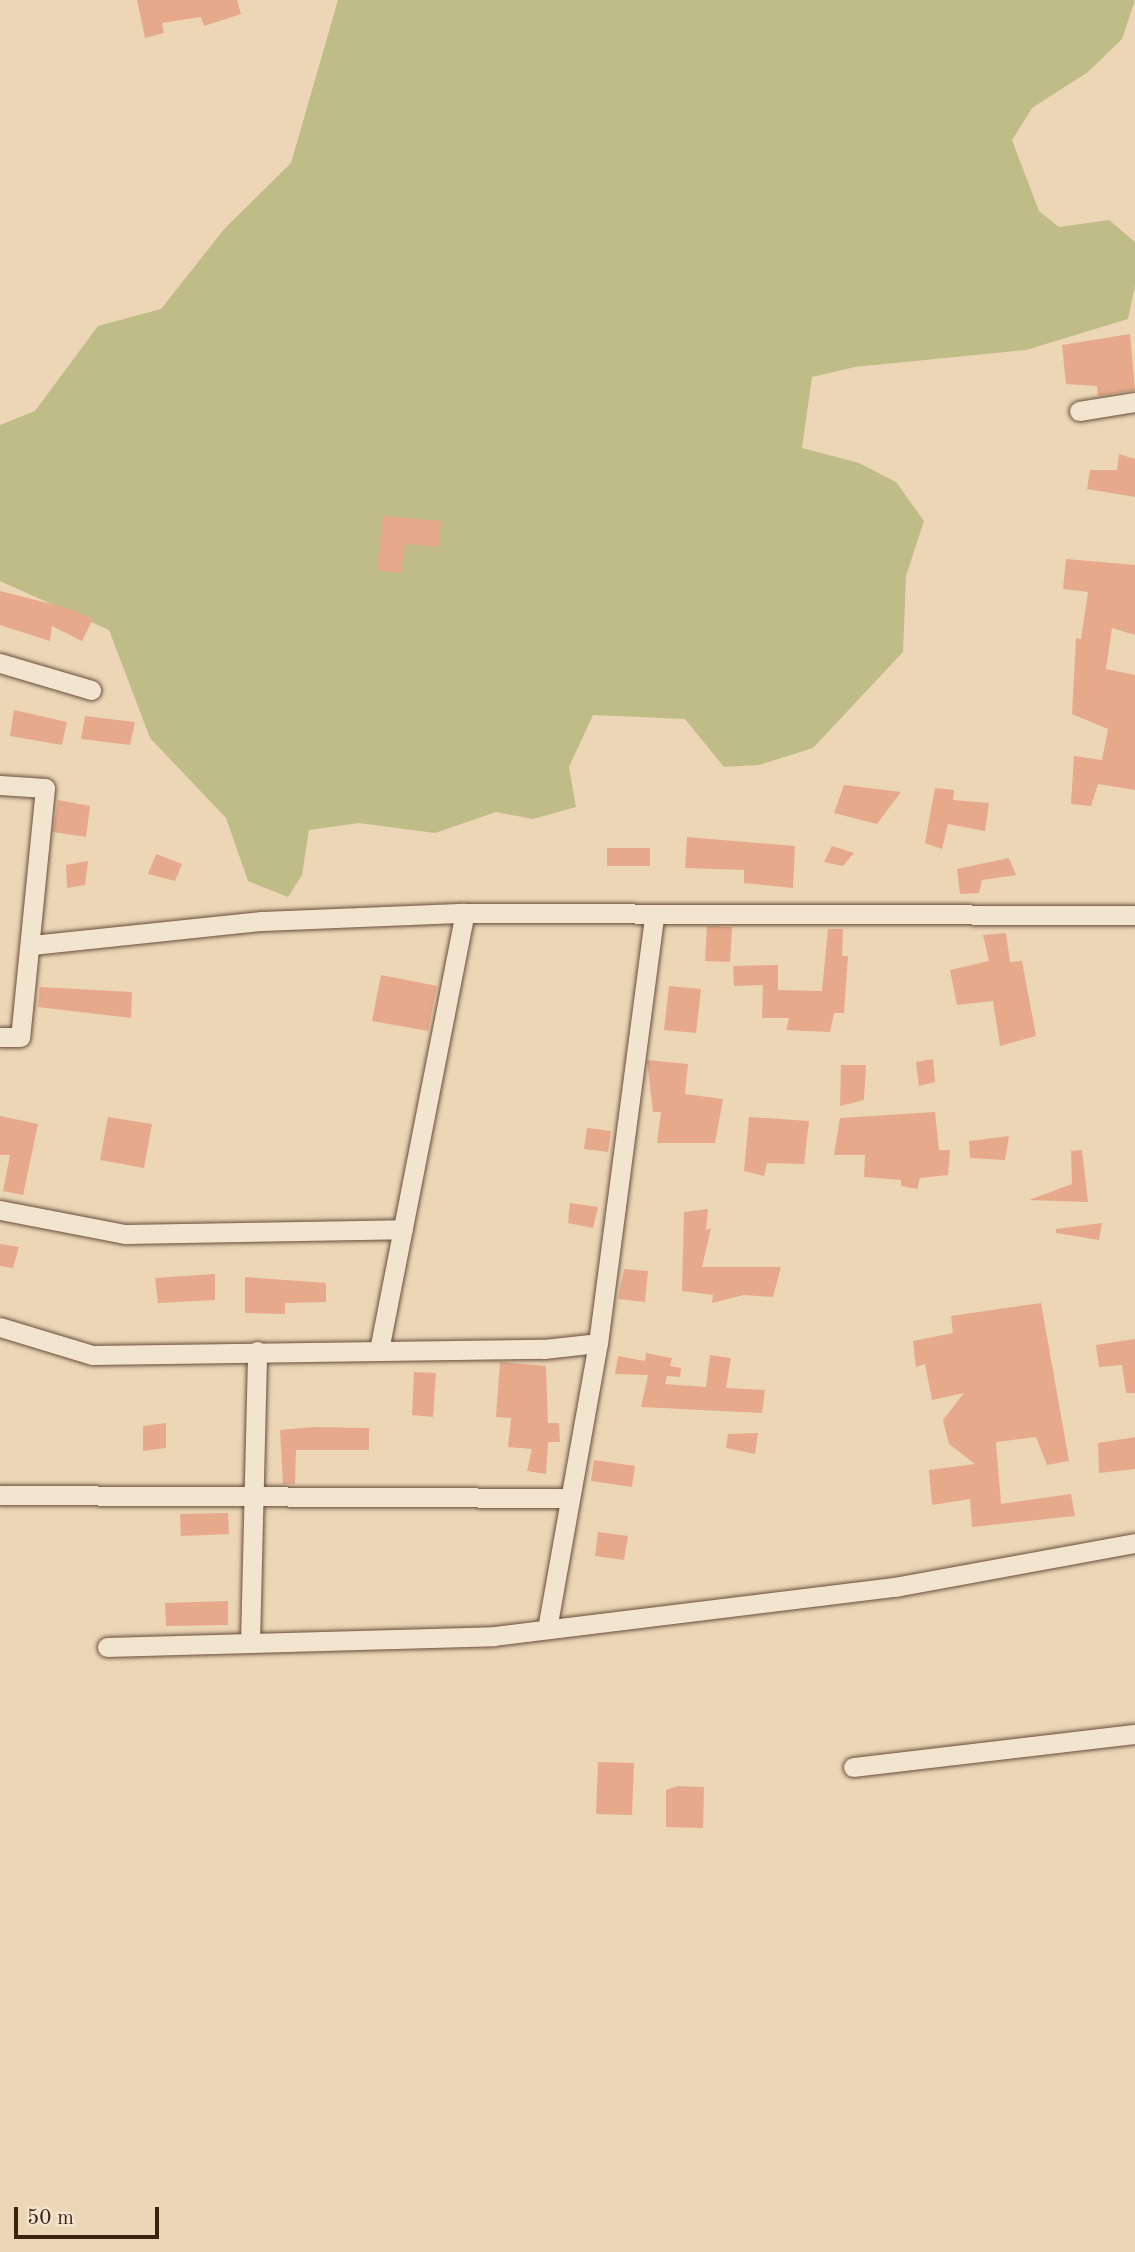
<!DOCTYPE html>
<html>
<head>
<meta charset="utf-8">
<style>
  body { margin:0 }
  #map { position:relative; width:1135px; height:2252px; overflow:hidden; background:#ecd6b6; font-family:"Old Standard TT",serif }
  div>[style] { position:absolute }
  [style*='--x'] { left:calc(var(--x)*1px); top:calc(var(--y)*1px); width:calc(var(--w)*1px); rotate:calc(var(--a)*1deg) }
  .green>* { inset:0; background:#c0bc88 }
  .building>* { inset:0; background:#e7a98c }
  .roads { filter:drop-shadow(0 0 2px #684e3a) drop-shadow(0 0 2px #684e3a) }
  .minor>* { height:19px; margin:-9.5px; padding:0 9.5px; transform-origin:9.5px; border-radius:9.5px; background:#f3e4d0 }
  span { translate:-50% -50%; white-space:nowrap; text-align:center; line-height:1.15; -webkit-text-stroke:6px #f3e4d0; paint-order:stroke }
  .scale { position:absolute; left:14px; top:2207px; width:145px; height:32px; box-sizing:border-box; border:4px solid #3c2111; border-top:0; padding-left:9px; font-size:21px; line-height:24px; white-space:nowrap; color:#3c2111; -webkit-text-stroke:5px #f3e4d0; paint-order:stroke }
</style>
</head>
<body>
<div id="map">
  <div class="green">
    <i style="clip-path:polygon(338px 0,1135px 0,1122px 39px,1088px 72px,1032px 108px,1012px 140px,1039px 211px,1059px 227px,1109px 220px,1135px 242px,1135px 286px,1128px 319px,1026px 350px,855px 367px,812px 377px,802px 448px,859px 463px,896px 482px,924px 521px,906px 576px,903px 652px,813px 748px,759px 765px,724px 767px,685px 719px,593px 715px,569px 767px,576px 807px,533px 819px,496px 812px,435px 833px,359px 823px,309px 830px,302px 875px,288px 897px,248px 881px,226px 818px,150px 738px,109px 630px,0 581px,0 425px,35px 411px,98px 326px,161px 309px,225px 228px,291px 163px)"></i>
  </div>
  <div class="building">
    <i style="clip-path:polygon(137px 0,237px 0,241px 14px,204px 26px,201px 17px,162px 23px,164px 33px,145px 38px)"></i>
    <i style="clip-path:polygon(1130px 334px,1135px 390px,1098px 396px,1097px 386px,1066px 384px,1062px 345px)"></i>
    <i style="clip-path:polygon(1119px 454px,1135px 459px,1135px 497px,1087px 489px,1090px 470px,1117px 470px)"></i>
    <i style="clip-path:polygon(383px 516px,441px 521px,438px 547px,405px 544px,401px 573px,377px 570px)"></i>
    <i style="clip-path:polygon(1066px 559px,1135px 565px,1135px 635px,1112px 628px,1106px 669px,1135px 675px,1135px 790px,1098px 784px,1091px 806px,1071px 804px,1074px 756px,1102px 760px,1108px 729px,1072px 714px,1076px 638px,1081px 639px,1088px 592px,1063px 589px)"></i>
    <i style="clip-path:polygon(0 591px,67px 608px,93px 619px,82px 641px,52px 626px,50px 641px,0 625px)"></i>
    <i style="clip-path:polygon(14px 710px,67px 722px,62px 745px,10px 736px)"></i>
    <i style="clip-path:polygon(85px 716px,135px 722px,130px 745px,81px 739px)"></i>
    <i style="clip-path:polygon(844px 785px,901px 792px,877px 824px,834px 813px)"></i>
    <i style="clip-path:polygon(935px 788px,954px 790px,953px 800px,989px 803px,985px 831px,948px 824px,942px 849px,925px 843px)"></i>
    <i style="clip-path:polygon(58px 800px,90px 806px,86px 837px,53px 832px)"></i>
    <i style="clip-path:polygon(687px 837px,795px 846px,793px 888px,744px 883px,744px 870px,685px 868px)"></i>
    <i style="clip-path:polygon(832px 846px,854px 853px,843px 866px,824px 862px)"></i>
    <i style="clip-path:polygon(607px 848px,650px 848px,650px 866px,607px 866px)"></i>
    <i style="clip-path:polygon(156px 854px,182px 864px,175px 881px,148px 874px)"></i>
    <i style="clip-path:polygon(1009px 858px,1016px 875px,982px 880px,979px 893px,960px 894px,957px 869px)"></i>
    <i style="clip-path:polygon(88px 861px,85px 885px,67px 888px,66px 865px)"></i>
    <i style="clip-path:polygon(707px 926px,732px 927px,730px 962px,705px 961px)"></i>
    <i style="clip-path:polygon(828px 929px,843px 929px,842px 956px,848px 956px,844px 1013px,834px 1013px,830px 1032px,786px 1030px,789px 1018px,762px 1018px,763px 985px,734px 986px,733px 966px,778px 965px,778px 990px,822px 991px)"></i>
    <i style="clip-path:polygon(1006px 933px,1010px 962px,1022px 961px,1036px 1036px,1000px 1046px,993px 1001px,957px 1005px,950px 970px,989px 961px,983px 935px)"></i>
    <i style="clip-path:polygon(381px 975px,437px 986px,428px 1031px,372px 1021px)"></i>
    <i style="clip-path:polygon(669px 986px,701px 989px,696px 1033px,664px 1030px)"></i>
    <i style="clip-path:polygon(40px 987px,132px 992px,131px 1018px,38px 1007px)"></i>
    <i style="clip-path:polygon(933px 1059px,935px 1082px,919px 1086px,916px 1062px)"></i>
    <i style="clip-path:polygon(647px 1060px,688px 1064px,685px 1094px,723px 1099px,715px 1143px,657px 1143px,661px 1112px,653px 1112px)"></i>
    <i style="clip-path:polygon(841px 1065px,866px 1065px,864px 1100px,840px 1106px)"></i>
    <i style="clip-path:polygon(935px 1112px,939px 1150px,950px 1150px,948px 1175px,920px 1178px,917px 1189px,901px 1186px,901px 1180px,864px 1177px,865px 1155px,834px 1155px,840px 1118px)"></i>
    <i style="clip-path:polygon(0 1116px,38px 1124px,23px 1195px,3px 1191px,10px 1155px,0 1155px)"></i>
    <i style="clip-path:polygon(108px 1117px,152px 1124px,144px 1168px,100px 1160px)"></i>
    <i style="clip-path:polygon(749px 1117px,809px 1121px,804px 1164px,767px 1163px,764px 1176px,744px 1171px)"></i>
    <i style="clip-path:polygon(587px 1128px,611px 1131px,608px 1152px,584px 1149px)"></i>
    <i style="clip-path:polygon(1009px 1136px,1005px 1160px,970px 1158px,969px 1141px)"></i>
    <i style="clip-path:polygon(1082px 1150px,1088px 1202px,1029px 1200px,1072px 1184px,1071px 1151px)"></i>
    <i style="clip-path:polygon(570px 1203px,598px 1207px,593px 1228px,568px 1223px)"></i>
    <i style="clip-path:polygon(708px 1209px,706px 1230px,711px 1228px,702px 1267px,781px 1267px,773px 1297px,744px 1295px,712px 1303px,713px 1295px,682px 1291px,684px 1212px)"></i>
    <i style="clip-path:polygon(1102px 1223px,1099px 1240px,1056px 1233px,1056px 1229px)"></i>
    <i style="clip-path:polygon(0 1244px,19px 1247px,13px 1268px,0 1266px)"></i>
    <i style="clip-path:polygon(624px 1269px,648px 1271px,645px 1302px,618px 1299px)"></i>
    <i style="clip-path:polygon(215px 1274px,215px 1300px,158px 1303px,155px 1278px)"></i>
    <i style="clip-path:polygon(245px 1277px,326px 1283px,326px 1302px,285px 1303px,285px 1314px,245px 1313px)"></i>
    <i style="clip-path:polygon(1041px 1303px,1069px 1461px,1047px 1465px,1036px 1437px,996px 1442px,1001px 1504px,1071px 1494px,1075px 1516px,972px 1527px,970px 1499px,932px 1505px,929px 1470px,975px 1464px,949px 1444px,943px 1420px,964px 1393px,932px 1400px,925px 1364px,916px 1367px,913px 1341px,953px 1333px,951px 1316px)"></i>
    <i style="clip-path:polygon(1135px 1339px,1135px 1393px,1126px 1393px,1122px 1365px,1099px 1367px,1096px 1345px)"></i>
    <i style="clip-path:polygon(646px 1353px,672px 1358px,670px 1366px,681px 1368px,680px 1377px,667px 1376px,665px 1384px,706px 1387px,710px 1355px,731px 1358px,726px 1388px,765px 1390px,762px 1413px,641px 1407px,648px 1375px,615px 1374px,618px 1356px,645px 1361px)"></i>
    <i style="clip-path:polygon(500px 1362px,546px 1366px,548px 1423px,559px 1423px,560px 1442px,548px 1442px,546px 1474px,527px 1471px,532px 1449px,508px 1447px,511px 1418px,496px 1417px)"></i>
    <i style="clip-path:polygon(414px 1372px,436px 1373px,433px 1417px,412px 1415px)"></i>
    <i style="clip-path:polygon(166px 1423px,166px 1448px,143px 1451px,143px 1426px)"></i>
    <i style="clip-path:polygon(314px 1427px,369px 1428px,369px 1450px,296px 1450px,295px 1484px,283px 1484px,280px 1430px)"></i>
    <i style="clip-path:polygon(758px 1433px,755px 1454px,726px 1448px,728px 1434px)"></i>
    <i style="clip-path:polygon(1135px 1437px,1135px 1469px,1099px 1473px,1098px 1443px)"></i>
    <i style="clip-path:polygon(594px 1460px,635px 1466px,632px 1487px,591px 1481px)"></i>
    <i style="clip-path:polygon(228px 1513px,229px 1534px,181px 1536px,180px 1514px)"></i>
    <i style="clip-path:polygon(598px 1532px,628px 1536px,624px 1560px,595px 1556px)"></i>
    <i style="clip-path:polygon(228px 1601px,228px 1625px,166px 1626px,165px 1603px)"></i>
    <i style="clip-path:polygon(598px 1762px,634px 1763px,632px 1815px,596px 1814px)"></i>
    <i style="clip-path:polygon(678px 1786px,704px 1787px,703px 1828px,666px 1827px,666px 1790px)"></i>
  </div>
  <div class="roads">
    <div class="minor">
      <i style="--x:1079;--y:411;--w:57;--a:-9.1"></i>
      <i style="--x:0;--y:663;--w:95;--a:16.5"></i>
      <i style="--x:0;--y:785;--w:45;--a:3.8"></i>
      <i style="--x:45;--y:788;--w:250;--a:95.7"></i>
      <i style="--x:20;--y:1037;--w:20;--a:180"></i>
      <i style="--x:32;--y:945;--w:231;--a:-6"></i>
      <i style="--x:262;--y:921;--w:203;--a:-2.3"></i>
      <i style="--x:465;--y:913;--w:670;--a:0.17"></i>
      <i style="--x:0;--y:1210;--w:127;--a:10.9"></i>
      <i style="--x:125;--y:1234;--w:278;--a:-1"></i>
      <i style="--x:0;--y:1327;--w:96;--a:16.9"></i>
      <i style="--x:92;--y:1355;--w:452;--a:-0.8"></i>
      <i style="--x:544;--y:1349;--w:54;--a:-6.3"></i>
      <i style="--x:379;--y:1350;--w:445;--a:-78.9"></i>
      <i style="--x:0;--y:1495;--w:570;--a:0.3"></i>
      <i style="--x:547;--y:1629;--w:291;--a:-79.9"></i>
      <i style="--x:598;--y:1343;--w:431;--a:-82.5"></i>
      <i style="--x:250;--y:1643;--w:292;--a:-88.6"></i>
      <i style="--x:107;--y:1647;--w:387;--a:-1.6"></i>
      <i style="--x:494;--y:1636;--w:404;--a:-7"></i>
      <i style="--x:895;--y:1587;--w:244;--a:-10.4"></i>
      <i style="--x:853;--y:1767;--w:284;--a:-6.7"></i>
    </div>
  </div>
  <div class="scale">50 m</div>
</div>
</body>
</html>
